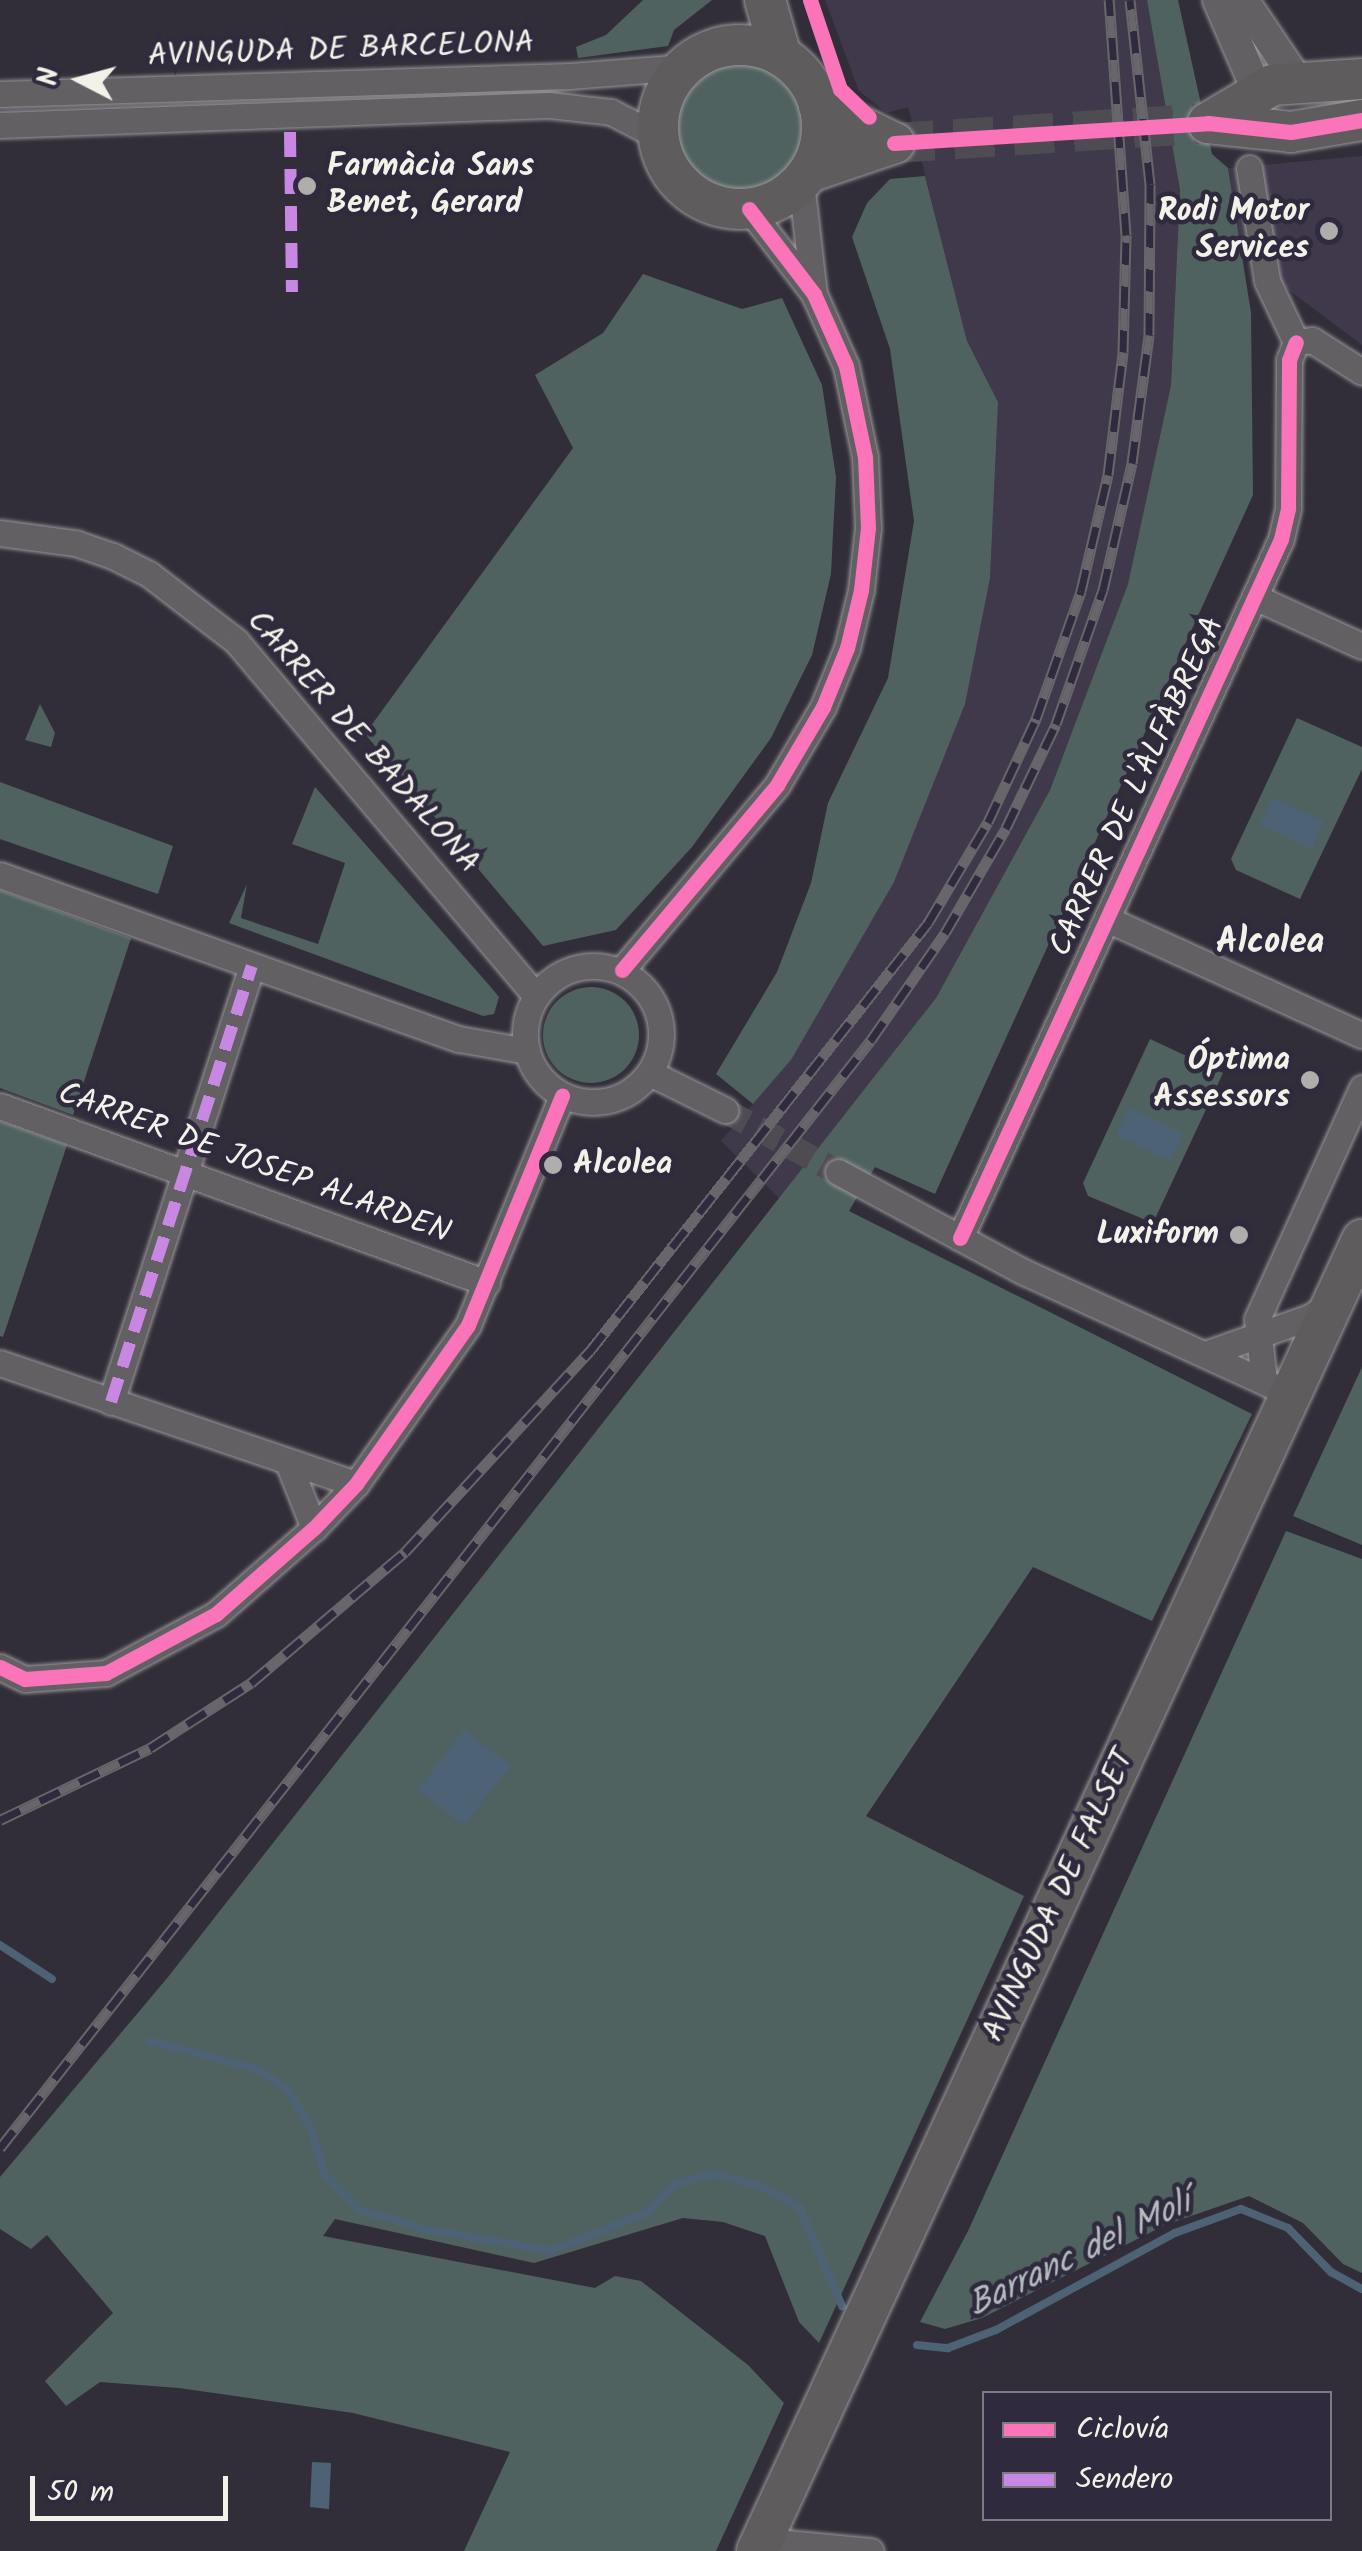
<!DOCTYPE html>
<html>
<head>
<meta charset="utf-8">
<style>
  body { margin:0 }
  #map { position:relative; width:1362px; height:2551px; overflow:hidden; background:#312e39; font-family:Kalam,sans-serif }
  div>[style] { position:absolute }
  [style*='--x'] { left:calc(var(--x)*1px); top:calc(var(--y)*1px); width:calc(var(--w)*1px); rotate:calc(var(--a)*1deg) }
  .built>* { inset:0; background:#40384b }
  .green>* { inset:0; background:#4f625f }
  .round { border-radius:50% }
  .water>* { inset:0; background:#4e6276 }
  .stream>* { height:8px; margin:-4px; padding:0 4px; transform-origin:4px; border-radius:4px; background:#4e6276 }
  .minor-tunnel>* { height:25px; margin-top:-12.5px; transform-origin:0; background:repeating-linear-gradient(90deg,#4e4b53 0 25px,transparent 0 37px) }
  .primary-tunnel>* { height:40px; margin-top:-20px; transform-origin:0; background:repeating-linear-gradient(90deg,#4e4b53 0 40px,transparent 0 60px) }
  .roads { filter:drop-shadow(0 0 2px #9a989b) drop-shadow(0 0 2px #9a989b) }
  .minor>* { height:25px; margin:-12.5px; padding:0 12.5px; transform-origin:12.5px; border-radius:12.5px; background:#626063 }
  .minor>.ring { margin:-12.5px; padding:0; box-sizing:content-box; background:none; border:25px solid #626063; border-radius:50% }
  .tertiary>* { height:30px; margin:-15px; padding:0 15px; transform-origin:15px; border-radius:15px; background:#626063 }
  .primary>* { height:40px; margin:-20px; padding:0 20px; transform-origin:20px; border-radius:20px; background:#5f5c5d }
  .primary>.ring { margin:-20px; padding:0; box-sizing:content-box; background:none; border:40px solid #5f5c5d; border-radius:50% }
  .rail>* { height:11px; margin-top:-5.5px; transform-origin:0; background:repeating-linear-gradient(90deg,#2f2a3d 0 22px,#68666b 0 44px); box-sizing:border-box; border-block:2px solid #68666b }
  .quiet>* { height:12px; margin-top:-6px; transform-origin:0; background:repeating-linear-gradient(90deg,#c787e3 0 25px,transparent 0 37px) }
  .cycleway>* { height:15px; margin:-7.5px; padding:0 7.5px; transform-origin:7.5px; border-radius:7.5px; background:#fb73b8 }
  .dots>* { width:28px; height:28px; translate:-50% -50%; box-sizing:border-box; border:5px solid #2f2a3d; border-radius:50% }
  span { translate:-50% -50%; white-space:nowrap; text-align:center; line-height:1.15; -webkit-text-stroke:9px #2f2a3d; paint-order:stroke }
  .street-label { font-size:32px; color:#f4f1e8 }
  .poi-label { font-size:32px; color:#f4f1e8; font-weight:700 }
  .left { translate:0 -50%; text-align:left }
  .right { translate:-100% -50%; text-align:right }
  .neighbourhood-label { font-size:35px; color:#f4f1e8; font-weight:700 }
  .water-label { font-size:35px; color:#b3babd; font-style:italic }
  .legend { position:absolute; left:982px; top:2391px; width:350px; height:130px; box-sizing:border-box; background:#2f2a3d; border:2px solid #7e7a81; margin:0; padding:12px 18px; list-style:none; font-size:30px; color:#f4f1e8 }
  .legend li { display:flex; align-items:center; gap:20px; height:50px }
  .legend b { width:50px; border:2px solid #7e7a81 }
  .north { position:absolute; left:30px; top:30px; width:100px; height:100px; -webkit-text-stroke:8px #2f2a3d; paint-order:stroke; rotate:276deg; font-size:28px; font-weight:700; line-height:40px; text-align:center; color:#f4f1e8 }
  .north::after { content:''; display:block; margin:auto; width:35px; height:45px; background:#f4f1e8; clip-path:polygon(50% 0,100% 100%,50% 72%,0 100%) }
  .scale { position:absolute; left:30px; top:2476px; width:198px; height:45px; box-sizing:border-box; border:5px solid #f4f1e8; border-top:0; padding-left:12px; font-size:30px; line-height:35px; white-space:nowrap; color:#f4f1e8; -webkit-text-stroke:8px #2f2a3d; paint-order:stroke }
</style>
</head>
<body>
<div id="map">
  <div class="built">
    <i style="clip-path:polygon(825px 0,1147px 0,1180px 190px,1171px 385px,1128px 584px,1050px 790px,936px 998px,781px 1200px,721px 1141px,791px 1060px,998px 402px,967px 341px,908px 107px,887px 113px,859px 91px)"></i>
    <i style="clip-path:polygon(1362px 156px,1362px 345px,1242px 255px,1228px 168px)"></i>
  </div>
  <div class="green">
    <i style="clip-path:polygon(643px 0,712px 0,674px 30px,668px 46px,578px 58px,576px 47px,606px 35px)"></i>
    <i style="clip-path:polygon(1147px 0,1178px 0,1212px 154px,1228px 168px,1251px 313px,1253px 495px,935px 1194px,875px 1167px,849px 1211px,1252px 1414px,1152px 1621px,1033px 1567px,866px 1816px,1024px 1896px,819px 2343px,799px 2322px,765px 2236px,723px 2222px,683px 2218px,534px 2263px,335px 2219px,323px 2236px,595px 2288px,615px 2276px,641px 2281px,748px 2365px,784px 2403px,716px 2551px,464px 2551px,510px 2452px,353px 2413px,179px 2388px,100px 2382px,66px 2406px,45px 2381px,113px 2313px,47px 2235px,31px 2249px,0 2229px,0 2177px,168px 1977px,936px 998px,1050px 790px,1128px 584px,1171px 385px,1180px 190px)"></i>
    <i class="round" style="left:673px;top:64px;width:132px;height:132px"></i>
    <i style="clip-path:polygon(925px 176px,967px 341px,998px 402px,990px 578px,965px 704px,894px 882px,791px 1060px,753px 1104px,716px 1074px,777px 972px,811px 883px,828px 803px,888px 678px,914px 521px,890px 349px,852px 237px,867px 203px,890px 179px)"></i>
    <i style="clip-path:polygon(643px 274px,742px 309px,782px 298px,822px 385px,836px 477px,831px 574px,812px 655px,771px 738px,692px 847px,616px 930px,543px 946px,365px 734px,573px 448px,535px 375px,603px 333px)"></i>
    <i style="clip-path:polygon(40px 704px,55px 733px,51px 747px,25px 740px)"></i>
    <i style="clip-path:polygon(1297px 718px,1362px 747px,1362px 769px,1300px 899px,1236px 870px,1231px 859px)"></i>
    <i style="clip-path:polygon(0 782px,173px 846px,158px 894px,0 839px)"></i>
    <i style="clip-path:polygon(315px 787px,489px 985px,499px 997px,494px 1014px,483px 1016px,229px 923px,247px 884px,241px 918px,318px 944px,345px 863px,292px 844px)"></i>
    <i style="clip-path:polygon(0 890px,131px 938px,73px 1115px,0 1088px)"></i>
    <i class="round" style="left:543px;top:987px;width:96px;height:96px"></i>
    <i style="clip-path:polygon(1150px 1039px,1223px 1073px,1153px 1223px,1088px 1196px,1083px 1183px)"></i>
    <i style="clip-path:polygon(0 1121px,67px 1145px,3px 1337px,0 1336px)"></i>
    <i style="clip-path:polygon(1362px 1367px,1362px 1545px,1293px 1516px)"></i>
    <i style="clip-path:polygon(1286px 1531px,1362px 1559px,1362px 2273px,1343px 2264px,1303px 2223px,1249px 2196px,1165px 2225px,982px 2318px,945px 2329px,920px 2322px,968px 2231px)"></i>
  </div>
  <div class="water">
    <i style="clip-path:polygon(1273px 798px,1324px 821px,1312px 849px,1260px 825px)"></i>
    <i style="clip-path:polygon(1130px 1108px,1183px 1134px,1170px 1162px,1116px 1135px)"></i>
    <i style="clip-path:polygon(464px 1730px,511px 1765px,463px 1826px,418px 1789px)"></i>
    <i style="clip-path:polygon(312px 2462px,331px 2463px,329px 2509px,310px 2507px)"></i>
  </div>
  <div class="stream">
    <i style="--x:0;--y:1945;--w:62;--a:33.2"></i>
    <i style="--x:150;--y:2041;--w:111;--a:14.7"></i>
    <i style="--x:257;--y:2069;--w:37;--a:34"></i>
    <i style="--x:288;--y:2090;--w:47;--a:59"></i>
    <i style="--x:312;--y:2130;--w:46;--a:74.7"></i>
    <i style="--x:324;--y:2174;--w:51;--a:45"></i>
    <i style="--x:360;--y:2210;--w:64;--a:16.4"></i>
    <i style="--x:421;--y:2228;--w:132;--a:10"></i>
    <i style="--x:551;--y:2251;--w:105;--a:-21.9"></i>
    <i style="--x:648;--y:2212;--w:40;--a:-46"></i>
    <i style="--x:676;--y:2183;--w:40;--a:-13"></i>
    <i style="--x:715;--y:2174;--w:52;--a:15.6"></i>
    <i style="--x:765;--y:2188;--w:40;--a:29.7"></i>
    <i style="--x:800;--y:2208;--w:107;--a:66.8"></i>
    <i style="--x:917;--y:2345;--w:31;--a:6"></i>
    <i style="--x:948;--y:2348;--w:51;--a:-20.6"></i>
    <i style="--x:996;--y:2330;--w:204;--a:-28.5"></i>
    <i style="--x:1175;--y:2233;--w:70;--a:-20"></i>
    <i style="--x:1241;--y:2209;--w:51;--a:22"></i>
    <i style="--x:1288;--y:2228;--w:62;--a:45.7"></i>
    <i style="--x:1331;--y:2272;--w:35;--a:29"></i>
  </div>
  <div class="minor-tunnel">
    <i style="--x:725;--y:1110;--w:129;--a:28.8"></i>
  </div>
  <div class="primary-tunnel">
    <i style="--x:894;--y:143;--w:315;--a:-3.6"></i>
  </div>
  <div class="roads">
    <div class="minor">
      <i style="--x:0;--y:94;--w:570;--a:-1.81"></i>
      <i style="--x:570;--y:76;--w:115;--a:-4.5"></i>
      <i style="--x:0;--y:125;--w:549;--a:-2.09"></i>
      <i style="--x:549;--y:105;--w:62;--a:6.4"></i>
      <i style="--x:611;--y:112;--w:54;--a:27.5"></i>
      <i style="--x:1249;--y:168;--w:114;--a:80.9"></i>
      <i style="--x:1267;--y:281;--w:68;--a:64.6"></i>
      <i style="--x:801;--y:182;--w:113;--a:83.4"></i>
      <i style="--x:1296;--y:342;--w:16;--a:-7"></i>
      <i style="--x:1312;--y:340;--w:59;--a:32.6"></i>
      <i style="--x:0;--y:533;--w:76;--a:7.6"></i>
      <i style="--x:75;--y:543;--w:40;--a:18.9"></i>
      <i style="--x:113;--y:556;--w:40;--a:26.6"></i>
      <i style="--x:149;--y:574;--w:110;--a:37.6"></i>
      <i style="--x:236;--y:641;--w:465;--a:49.8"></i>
      <i style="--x:1257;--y:598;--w:115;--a:24.6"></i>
      <i style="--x:0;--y:875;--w:487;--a:19.7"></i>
      <i style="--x:459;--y:1039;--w:69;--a:10"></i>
      <i style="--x:1107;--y:919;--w:280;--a:24.5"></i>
      <i class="ring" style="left:525px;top:966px;width:111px;height:111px"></i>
      <i style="--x:622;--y:970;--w:241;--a:-50"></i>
      <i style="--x:777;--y:785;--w:91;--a:-59.5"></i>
      <i style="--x:823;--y:707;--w:64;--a:-67.9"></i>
      <i style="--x:847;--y:648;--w:60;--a:-76.4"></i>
      <i style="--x:861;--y:590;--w:62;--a:-83.6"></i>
      <i style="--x:868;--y:528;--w:71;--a:-92.4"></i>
      <i style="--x:865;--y:457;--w:93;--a:-101.8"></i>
      <i style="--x:846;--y:366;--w:79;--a:-114"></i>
      <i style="--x:814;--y:294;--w:107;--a:-127.4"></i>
      <i style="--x:650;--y:1073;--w:84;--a:26.3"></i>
      <i style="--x:0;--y:1106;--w:518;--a:19.97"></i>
      <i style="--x:838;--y:1172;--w:211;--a:28.3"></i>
      <i style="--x:1024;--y:1272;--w:294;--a:24.6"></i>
      <i style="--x:960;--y:1238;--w:769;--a:-65.33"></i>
      <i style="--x:1281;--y:539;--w:32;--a:-77"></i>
      <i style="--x:1288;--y:508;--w:148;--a:-89.6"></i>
      <i style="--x:1289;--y:360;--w:19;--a:-69"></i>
      <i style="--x:1205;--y:1354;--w:111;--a:-19.4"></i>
      <i style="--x:1310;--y:1317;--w:23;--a:-34"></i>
      <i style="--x:0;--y:1363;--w:376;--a:18.8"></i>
      <i style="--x:1264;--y:1381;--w:62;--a:-96.4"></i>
      <i style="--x:1257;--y:1319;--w:254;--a:-65.6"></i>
      <i style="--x:111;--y:1402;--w:458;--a:-72.1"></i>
      <i style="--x:289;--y:1465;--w:68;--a:68.4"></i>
      <i style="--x:0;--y:1667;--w:28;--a:26"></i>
      <i style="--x:25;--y:1679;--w:81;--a:-4.2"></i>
      <i style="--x:106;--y:1673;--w:125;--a:-28.2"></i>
      <i style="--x:216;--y:1614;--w:130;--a:-41.3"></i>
      <i style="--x:314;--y:1528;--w:61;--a:-46.3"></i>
      <i style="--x:356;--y:1484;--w:194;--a:-54.8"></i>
      <i style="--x:468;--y:1325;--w:248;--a:-67.7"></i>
      <i style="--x:787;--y:2543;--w:84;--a:5.4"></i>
    </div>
    <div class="tertiary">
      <i style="--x:1218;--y:0;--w:98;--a:66.6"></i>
      <i style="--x:1243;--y:0;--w:95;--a:56.1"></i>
    </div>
    <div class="primary">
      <i style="--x:765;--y:0;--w:58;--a:74.1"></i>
      <i class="ring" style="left:658px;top:45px;width:124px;height:124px"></i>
      <i style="--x:819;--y:106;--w:84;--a:26.3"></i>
      <i style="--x:1208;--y:123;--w:74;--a:-30.7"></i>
      <i style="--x:1272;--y:85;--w:90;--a:-3.8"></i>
      <i style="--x:1208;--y:123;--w:83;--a:6.2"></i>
      <i style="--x:1291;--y:132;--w:72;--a:-9.6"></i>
      <i style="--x:809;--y:172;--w:90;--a:-18.8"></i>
      <i style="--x:757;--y:2551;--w:1444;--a:-65.23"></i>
    </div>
  </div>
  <div class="rail">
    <i style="--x:0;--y:1820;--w:166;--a:-25.6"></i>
    <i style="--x:150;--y:1748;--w:120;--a:-32.8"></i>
    <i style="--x:251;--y:1683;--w:202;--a:-40.4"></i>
    <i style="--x:405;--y:1552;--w:273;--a:-47.4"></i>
    <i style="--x:590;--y:1351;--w:545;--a:-51.7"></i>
    <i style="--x:928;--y:923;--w:117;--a:-59.3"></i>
    <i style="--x:988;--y:822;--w:114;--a:-65"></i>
    <i style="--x:1036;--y:719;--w:136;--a:-70.6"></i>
    <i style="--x:1081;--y:591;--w:119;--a:-76.9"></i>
    <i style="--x:1108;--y:475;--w:124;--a:-83"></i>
    <i style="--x:1123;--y:352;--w:117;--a:-88.5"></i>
    <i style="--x:1126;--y:235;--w:236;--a:-94.1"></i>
    <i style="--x:0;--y:2148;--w:1409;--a:-51.83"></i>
    <i style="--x:871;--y:1040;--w:130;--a:-55.3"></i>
    <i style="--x:945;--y:933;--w:121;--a:-59.8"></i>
    <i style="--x:1006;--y:828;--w:115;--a:-64.3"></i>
    <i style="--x:1056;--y:724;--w:142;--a:-70.7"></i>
    <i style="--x:1103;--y:590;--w:130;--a:-77.1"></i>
    <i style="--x:1132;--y:463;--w:129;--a:-82.4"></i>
    <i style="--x:1149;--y:335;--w:151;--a:-89.6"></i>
    <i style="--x:1150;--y:184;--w:185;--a:-96.2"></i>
  </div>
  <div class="quiet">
    <i style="--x:290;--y:132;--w:160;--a:89.3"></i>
    <i style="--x:111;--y:1402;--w:458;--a:-72.1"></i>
  </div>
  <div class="cycleway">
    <i style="--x:810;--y:0;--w:94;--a:71.4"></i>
    <i style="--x:840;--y:89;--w:40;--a:44"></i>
    <i style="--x:894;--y:143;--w:315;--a:-3.6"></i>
    <i style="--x:1208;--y:123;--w:83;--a:6.2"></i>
    <i style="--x:1291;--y:132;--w:72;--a:-9.6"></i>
    <i style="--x:622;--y:970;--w:241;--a:-50"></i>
    <i style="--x:777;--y:785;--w:91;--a:-59.5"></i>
    <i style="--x:823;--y:707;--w:64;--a:-67.9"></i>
    <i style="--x:847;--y:648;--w:60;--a:-76.4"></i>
    <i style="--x:861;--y:590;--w:62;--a:-83.6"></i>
    <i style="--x:868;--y:528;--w:71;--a:-92.4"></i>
    <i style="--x:865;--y:457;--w:93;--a:-101.8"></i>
    <i style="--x:846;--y:366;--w:79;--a:-114"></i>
    <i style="--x:814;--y:294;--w:107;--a:-127.4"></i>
    <i style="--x:960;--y:1238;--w:769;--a:-65.33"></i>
    <i style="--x:1281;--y:539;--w:32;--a:-77"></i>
    <i style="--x:1288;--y:508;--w:148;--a:-89.6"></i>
    <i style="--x:1289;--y:360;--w:19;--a:-69"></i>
    <i style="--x:0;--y:1667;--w:28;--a:26"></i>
    <i style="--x:25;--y:1679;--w:81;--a:-4.2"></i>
    <i style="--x:106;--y:1673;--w:125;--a:-28.2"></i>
    <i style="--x:216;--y:1614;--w:130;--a:-41.3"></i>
    <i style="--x:314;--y:1528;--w:61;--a:-46.3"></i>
    <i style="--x:356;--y:1484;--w:194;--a:-54.8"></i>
    <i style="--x:468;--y:1325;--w:248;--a:-67.7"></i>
  </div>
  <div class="dots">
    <i style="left:307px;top:186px;background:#b0adab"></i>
    <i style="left:1329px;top:231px;background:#b0adab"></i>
    <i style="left:1310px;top:1080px;background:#b0adab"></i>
    <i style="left:553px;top:1165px;background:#b0adab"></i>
    <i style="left:1239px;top:1235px;background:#b0adab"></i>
  </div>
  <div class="street-label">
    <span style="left:341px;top:51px;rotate:-2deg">AVINGUDA DE BARCELONA</span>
    <span style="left:362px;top:743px;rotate:49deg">CARRER DE BADALONA</span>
    <span style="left:1138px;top:787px;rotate:-65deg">CARRER DE L'ÀLFÀBREGA</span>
    <span style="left:254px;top:1164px;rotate:20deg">CARRER DE JOSEP ALARDEN</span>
    <span style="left:1060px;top:1896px;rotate:-65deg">AVINGUDA DE FALSET</span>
  </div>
  <div class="poi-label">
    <span class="left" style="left:327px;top:186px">Farmàcia Sans<br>Benet, Gerard</span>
    <span class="right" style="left:1309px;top:231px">Rodi Motor<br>Services</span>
    <span class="right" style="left:1290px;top:1080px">Óptima<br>Assessors</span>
    <span class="left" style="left:573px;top:1165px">Alcolea</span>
    <span class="right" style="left:1219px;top:1235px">Luxiform</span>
  </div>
  <div class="neighbourhood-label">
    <span style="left:1270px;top:943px">Alcolea</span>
  </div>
  <div class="water-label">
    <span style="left:1080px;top:2255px;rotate:-26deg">Barranc del Molí</span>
  </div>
  <ul class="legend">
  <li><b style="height:12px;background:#fb73b8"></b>Ciclovía</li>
  <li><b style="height:12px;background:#c787e3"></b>Sendero</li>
  </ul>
  <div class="north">N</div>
  <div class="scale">50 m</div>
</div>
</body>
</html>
